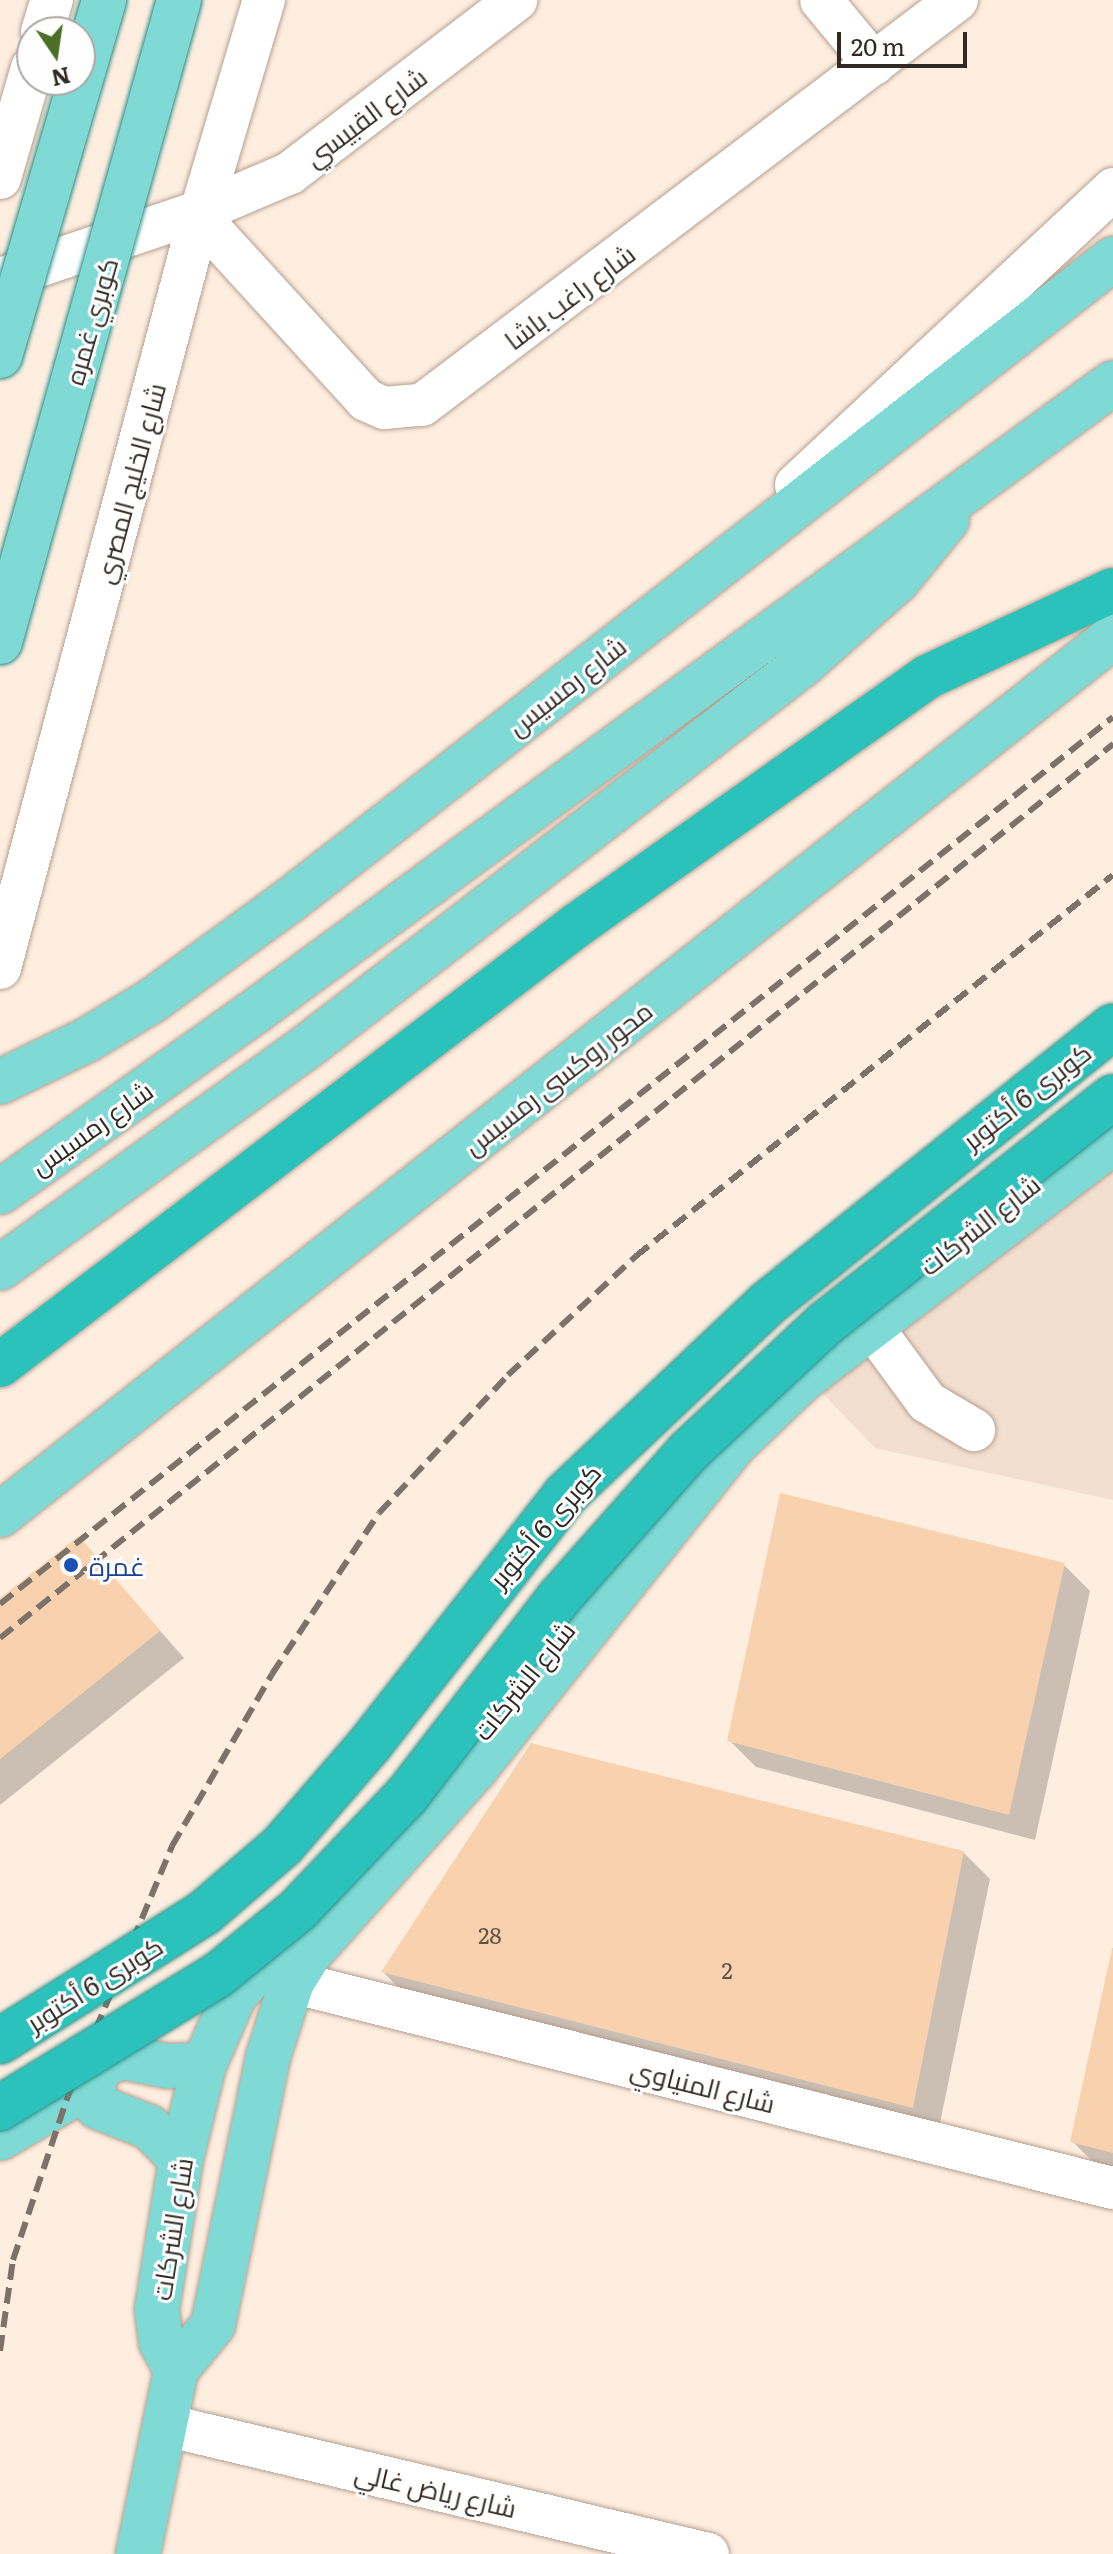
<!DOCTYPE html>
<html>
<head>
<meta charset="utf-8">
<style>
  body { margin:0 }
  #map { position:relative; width:1113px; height:2554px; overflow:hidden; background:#feeee0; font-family:Literata,Cairo,serif }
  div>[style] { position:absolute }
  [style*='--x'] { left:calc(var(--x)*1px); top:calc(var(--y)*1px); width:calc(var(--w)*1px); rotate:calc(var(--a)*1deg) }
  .medical>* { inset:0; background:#f3dfd0 }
  .shadow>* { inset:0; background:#0003 }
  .building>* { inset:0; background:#f8d2af }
  .roads { filter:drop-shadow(0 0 2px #b4a090) drop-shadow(0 0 2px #b4a090) }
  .minor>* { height:42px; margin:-21px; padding:0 21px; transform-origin:21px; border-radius:21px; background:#fff }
  .major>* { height:44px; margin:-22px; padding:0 22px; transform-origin:22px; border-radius:22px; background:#7fdad6 }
  .highway>* { height:44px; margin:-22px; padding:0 22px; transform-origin:22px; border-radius:22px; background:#2ac2ba }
  .rail>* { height:6px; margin-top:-3px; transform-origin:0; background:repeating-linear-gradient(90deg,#7d7269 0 16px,transparent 0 24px) }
  .bridges { filter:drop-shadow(0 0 2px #2c8c85) drop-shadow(0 0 2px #2c8c85) }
  .major-bridge>* { height:44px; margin:-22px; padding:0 22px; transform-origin:22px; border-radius:22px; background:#7fdad6 }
  .highway-bridge>* { height:44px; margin:-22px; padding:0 22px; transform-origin:22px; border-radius:22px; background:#2ac2ba }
  .dots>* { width:22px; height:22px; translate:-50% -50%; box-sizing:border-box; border:4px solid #fefefe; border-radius:50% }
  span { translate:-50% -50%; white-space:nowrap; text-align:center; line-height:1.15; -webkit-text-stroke:6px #fefefe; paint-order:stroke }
  .number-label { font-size:22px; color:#625245 }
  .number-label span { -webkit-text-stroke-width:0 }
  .street-label { font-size:26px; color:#302822 }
  .transit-label { font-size:26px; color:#164399 }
  .left { translate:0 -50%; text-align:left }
  .north { position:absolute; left:16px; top:16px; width:80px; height:80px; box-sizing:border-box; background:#fefefe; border:2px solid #aca8a6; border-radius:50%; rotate:167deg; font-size:22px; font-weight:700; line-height:32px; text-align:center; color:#302822 }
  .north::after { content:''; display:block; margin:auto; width:28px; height:36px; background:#4c6f28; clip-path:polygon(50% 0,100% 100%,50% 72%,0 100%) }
  .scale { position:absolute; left:837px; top:32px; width:130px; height:36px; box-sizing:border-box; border:4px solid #302822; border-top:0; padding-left:10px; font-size:24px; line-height:28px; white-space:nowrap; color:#302822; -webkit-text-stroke:6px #fefefe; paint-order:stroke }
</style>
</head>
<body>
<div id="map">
  <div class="medical">
    <i style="clip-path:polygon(1113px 1091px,1113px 1500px,875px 1448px,780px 1349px)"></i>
  </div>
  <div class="shadow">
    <i style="clip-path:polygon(79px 1538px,184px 1658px,0 1805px,0 1601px)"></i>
    <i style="clip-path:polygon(1064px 1565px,1090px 1591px,1035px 1840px,756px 1767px,730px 1741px)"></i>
    <i style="clip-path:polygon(963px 1852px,990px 1879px,938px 2133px,409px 1998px,383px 1972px)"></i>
    <i style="clip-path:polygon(1113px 1951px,1113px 2171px,1099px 2168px,1072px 2141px)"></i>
  </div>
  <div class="building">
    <i style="clip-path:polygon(780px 1493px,1065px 1563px,1009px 1815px,727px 1741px)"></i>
    <i style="clip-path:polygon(79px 1536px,160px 1631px,0 1759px,0 1598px)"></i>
    <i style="clip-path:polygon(531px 1743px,964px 1851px,913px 2108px,381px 1972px)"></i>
    <i style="clip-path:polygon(1112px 1948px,1113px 1948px,1113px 2153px,1070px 2142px)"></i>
  </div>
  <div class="roads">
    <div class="minor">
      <i style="--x:821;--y:0;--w:83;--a:50.4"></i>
      <i style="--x:42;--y:32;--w:34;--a:-73"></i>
      <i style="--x:0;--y:178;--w:115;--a:-73.8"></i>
      <i style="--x:200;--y:218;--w:246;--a:47.6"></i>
      <i style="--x:366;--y:400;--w:20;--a:24"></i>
      <i style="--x:384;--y:408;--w:38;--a:-5"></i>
      <i style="--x:422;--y:405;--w:671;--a:-37.13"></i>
      <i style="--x:0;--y:279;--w:212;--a:-18.7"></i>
      <i style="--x:201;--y:211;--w:97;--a:-23.1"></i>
      <i style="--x:290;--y:173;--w:285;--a:-37.4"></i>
      <i style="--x:796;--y:485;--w:434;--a:-43"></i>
      <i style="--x:0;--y:968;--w:783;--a:-75.13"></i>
      <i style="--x:201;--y:211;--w:220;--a:-73.4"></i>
      <i style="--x:872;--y:1327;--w:93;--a:53.7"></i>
      <i style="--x:927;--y:1402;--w:55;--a:30.8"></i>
      <i style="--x:292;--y:1982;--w:846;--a:14.09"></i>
      <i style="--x:165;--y:2425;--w:558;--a:13.36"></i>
    </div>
    <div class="major">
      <i style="--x:0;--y:1082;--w:97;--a:-25.8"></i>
      <i style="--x:87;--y:1040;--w:77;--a:-31.2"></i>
      <i style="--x:153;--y:1000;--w:168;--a:-36.1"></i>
      <i style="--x:289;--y:901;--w:1045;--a:-37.92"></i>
      <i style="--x:0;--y:1192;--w:301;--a:-35.3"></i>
      <i style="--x:246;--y:1018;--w:1075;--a:-36.22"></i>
      <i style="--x:0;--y:1268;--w:375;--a:-35.8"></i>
      <i style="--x:304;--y:1049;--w:629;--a:-37.64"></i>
      <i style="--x:802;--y:665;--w:127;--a:-41.5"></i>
      <i style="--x:897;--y:581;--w:79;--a:-50.7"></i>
      <i style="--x:0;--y:1515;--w:1418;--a:-38.27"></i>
      <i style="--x:0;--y:2138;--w:107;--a:-30.4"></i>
      <i style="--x:181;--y:2159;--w:45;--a:-135"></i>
      <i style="--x:149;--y:2127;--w:55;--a:-158.6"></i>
      <i style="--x:98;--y:2107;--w:24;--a:-105"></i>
      <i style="--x:92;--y:2084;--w:21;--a:-62"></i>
      <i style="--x:102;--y:2065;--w:22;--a:-22"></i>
      <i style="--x:122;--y:2057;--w:47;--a:11.1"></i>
      <i style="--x:168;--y:2066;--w:36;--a:-2"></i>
      <i style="--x:176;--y:2370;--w:32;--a:-118"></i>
      <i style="--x:161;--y:2342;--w:33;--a:-97"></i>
      <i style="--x:157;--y:2309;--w:152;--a:-80.9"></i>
      <i style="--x:181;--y:2159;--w:97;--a:-76.3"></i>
      <i style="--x:204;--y:2065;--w:75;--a:-66.5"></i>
      <i style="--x:234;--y:1996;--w:76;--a:-47.7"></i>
      <i style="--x:138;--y:2554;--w:188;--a:-78.3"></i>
      <i style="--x:176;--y:2370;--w:58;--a:-50.6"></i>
      <i style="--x:213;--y:2325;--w:274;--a:-78.4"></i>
      <i style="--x:268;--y:2057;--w:79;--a:-72.3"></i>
      <i style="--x:292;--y:1982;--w:36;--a:-58"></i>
      <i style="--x:311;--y:1952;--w:247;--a:-48.1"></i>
      <i style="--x:476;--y:1768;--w:413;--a:-51.4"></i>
      <i style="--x:734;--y:1445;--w:94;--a:-43.7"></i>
      <i style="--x:802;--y:1380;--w:392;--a:-37.4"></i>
    </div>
    <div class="highway">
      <i style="--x:0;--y:1365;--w:726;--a:-37.33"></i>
      <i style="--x:577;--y:925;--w:429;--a:-35.3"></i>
      <i style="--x:927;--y:677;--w:205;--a:-25.1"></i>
    </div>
  </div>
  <div class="rail">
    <i style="--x:0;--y:1604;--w:1423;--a:-38.55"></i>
    <i style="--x:0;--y:1638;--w:1428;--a:-38.77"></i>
    <i style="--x:0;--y:2351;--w:92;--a:-81.9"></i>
    <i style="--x:13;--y:2260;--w:173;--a:-71.5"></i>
    <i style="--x:68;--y:2096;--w:271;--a:-67.4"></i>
    <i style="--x:172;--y:1846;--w:199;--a:-59.8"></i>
    <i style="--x:272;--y:1674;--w:193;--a:-56.4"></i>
    <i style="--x:379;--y:1513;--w:189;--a:-46.9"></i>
    <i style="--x:508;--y:1375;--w:175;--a:-42.9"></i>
    <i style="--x:636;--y:1256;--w:610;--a:-38.62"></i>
  </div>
  <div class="bridges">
    <div class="major-bridge">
      <i style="--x:0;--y:356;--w:371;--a:-73.7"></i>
      <i style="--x:0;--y:642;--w:666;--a:-74.42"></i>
    </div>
    <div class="highway-bridge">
      <i style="--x:0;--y:2041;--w:241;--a:-32.1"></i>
      <i style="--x:204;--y:1913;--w:103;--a:-40.7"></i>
      <i style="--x:282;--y:1846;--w:135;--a:-49.2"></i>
      <i style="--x:370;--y:1744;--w:316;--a:-51.9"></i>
      <i style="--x:565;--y:1495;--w:279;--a:-43.4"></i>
      <i style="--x:768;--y:1303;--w:442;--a:-38.7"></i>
      <i style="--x:0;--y:2108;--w:255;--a:-31.4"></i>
      <i style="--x:218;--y:1975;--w:103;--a:-39.1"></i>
      <i style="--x:298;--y:1910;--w:160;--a:-46.5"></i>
      <i style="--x:408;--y:1794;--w:246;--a:-52.4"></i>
      <i style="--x:558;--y:1599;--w:196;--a:-48.5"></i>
      <i style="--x:688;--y:1452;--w:189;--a:-43.1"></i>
      <i style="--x:826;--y:1323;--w:365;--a:-38.2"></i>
    </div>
  </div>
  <div class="dots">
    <i style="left:71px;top:1565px;background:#1a4fb4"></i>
  </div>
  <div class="number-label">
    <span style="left:490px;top:1935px">28</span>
    <span style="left:727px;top:1970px">2</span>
  </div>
  <div class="street-label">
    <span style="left:365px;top:116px;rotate:-37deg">شارع القبيسي</span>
    <span style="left:569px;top:296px;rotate:-37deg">شارع راغب باشا</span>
    <span style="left:90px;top:321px;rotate:-74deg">كوبري غمره</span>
    <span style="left:129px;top:483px;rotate:-75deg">شارع الخليج المصري</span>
    <span style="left:566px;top:685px;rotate:-38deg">شارع رمسيس</span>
    <span style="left:557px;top:1077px;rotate:-38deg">محور روكسى رمسيس</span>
    <span style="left:1026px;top:1095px;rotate:-38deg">كوبرى 6 أكتوبر</span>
    <span style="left:91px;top:1127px;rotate:-35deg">شارع رمسيس</span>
    <span style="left:979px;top:1224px;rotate:-38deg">شارع الشركات</span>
    <span style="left:544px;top:1525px;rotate:-49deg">كوبرى 6 أكتوبر</span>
    <span style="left:523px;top:1680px;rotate:-51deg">شارع الشركات</span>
    <span style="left:94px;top:1983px;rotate:-32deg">كوبرى 6 أكتوبر</span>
    <span style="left:703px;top:2085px;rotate:14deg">شارع المنياوي</span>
    <span style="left:171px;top:2229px;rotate:-81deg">شارع الشركات</span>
    <span style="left:436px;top:2489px;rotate:13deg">شارع رياض غالي</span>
  </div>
  <div class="transit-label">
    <span class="left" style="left:89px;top:1565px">غمرة</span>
  </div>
  <div class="north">N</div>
  <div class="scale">20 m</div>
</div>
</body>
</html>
